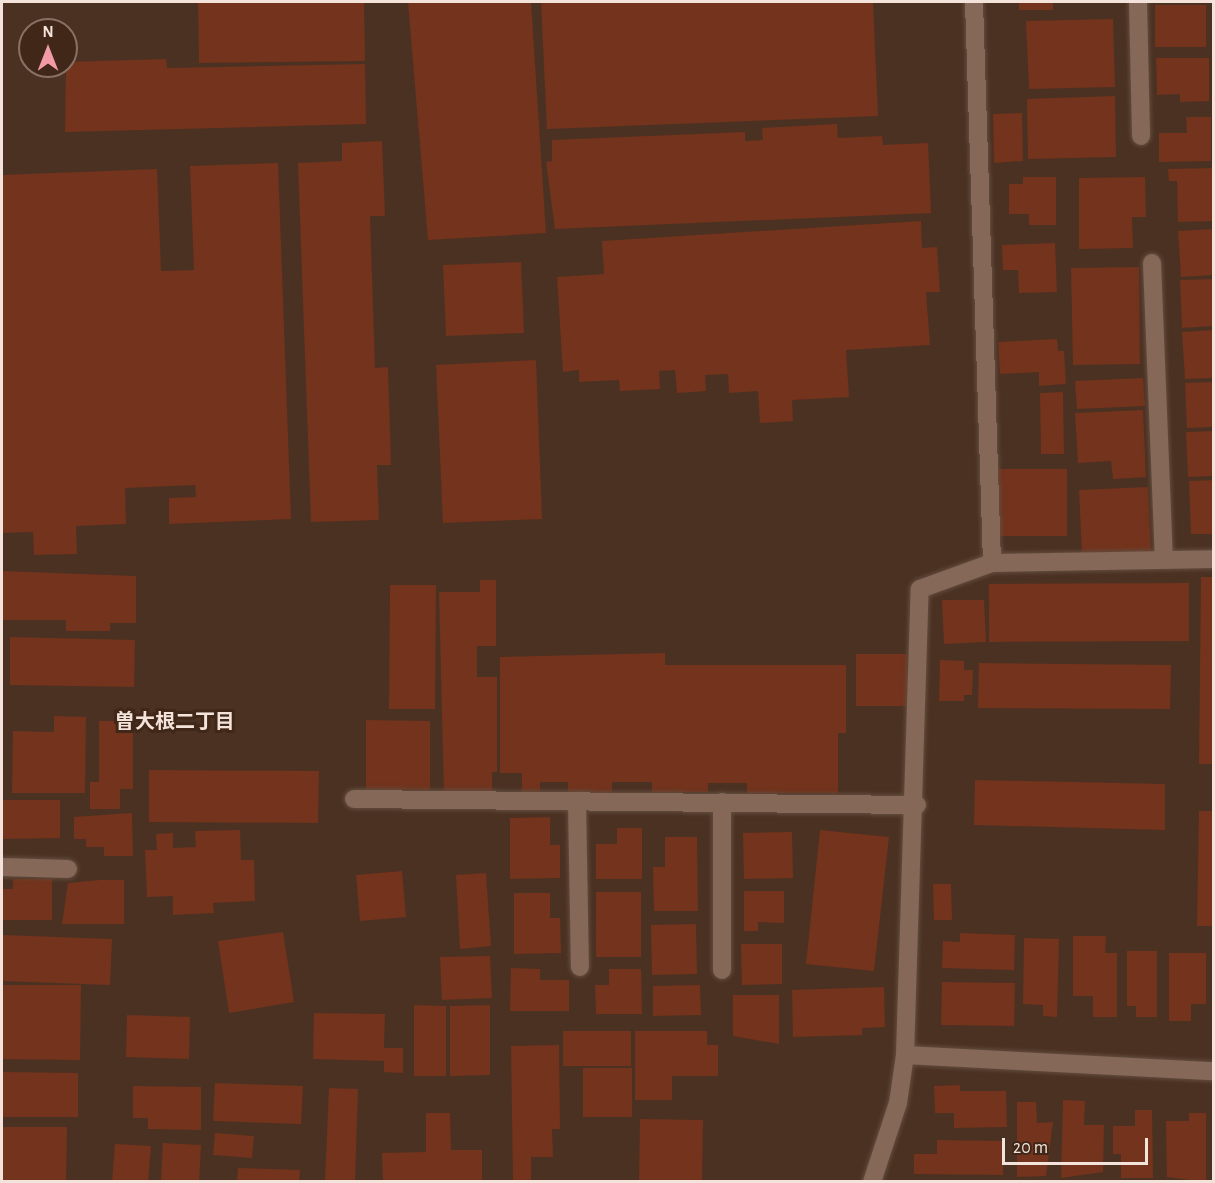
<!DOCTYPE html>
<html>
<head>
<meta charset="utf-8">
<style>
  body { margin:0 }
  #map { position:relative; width:1215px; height:1183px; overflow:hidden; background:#4b3122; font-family:"Alegreya Sans","Noto Sans JP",sans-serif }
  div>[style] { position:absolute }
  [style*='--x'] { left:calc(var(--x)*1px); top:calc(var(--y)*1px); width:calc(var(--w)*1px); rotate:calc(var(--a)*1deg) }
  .building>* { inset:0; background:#73331c }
  .roads { filter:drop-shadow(0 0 2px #634d3f) drop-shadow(0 0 2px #634d3f) }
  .street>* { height:18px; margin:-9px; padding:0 9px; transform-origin:9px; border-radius:9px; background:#856857 }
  span { translate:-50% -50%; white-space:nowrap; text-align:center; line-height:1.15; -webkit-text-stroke:6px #402718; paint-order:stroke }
  .neighbourhood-label { font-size:20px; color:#f4e3da; font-weight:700 }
  .frame { position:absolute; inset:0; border:3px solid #f4e3da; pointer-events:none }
  .north { position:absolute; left:18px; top:18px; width:60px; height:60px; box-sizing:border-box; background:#402718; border:2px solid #887266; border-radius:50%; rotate:0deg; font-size:16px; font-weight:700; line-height:24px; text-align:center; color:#f4e3da }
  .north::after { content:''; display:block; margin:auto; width:21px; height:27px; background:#f39aa7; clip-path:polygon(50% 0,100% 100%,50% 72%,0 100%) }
  .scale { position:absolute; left:1002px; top:1138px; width:146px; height:27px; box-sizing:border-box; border:3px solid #f4e3da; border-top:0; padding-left:8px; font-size:18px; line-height:21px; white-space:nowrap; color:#f4e3da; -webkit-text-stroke:4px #402718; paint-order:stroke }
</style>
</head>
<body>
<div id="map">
  <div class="building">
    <i style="clip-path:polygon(198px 2px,364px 2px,365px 61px,199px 63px)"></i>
    <i style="clip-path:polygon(408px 2px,531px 2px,546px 233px,428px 240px)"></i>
    <i style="clip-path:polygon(541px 2px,873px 2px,878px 116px,547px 129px)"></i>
    <i style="clip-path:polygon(1019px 2px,1053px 2px,1053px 10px,1019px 10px)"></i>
    <i style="clip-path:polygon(1155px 5px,1206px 5px,1206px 47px,1155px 47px)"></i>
    <i style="clip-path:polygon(1113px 19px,1115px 87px,1029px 89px,1026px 21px)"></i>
    <i style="clip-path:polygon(1156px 58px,1209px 58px,1209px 101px,1180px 102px,1180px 94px,1157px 95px)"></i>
    <i style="clip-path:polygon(166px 59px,167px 68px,365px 64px,366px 124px,65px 132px,66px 62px)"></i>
    <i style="clip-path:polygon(1115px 96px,1116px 157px,1028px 159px,1027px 99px)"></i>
    <i style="clip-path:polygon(1022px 113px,1023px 161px,994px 163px,993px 114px)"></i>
    <i style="clip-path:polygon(1186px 117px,1211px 117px,1211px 161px,1159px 162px,1159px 133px,1187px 133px)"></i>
    <i style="clip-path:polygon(837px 124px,838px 138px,882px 136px,883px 145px,928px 143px,931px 213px,555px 229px,546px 162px,552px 161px,552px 140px,745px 132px,745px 141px,763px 140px,762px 128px)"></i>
    <i style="clip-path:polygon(382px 141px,385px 216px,370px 216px,375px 368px,388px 367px,391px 465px,377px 465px,379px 520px,311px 522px,298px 163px,342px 161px,342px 143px)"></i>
    <i style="clip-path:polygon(278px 163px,291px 519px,169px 524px,169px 498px,196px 497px,195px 485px,125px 488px,126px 524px,76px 526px,77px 554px,34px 555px,33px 532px,2px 533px,2px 175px,157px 169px,161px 271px,194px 270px,190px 166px)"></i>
    <i style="clip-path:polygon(1214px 168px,1214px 221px,1178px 222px,1177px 181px,1169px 181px,1168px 169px)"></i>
    <i style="clip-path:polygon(1023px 177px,1056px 177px,1056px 225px,1029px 225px,1029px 214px,1009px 214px,1009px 184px,1023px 184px)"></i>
    <i style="clip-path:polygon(1145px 177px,1146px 217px,1132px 217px,1133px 248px,1079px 249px,1079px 178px)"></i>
    <i style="clip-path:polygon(921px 221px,922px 248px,937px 247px,940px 292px,926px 292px,930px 345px,846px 350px,849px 397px,792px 400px,793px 421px,760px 423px,758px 391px,729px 393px,728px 374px,705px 375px,706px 391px,677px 393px,675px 370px,659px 371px,660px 389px,620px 391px,619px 380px,579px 382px,579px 370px,563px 372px,557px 277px,604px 274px,602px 241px)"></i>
    <i style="clip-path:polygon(1214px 229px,1214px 275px,1181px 277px,1178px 231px)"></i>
    <i style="clip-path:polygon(1055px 243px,1057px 292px,1019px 293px,1018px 270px,1003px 270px,1002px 245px)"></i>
    <i style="clip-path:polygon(521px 262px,524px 333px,446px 336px,443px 265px)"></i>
    <i style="clip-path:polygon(1139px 267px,1140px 364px,1073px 365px,1071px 268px)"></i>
    <i style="clip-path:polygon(1214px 279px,1214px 326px,1182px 328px,1180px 280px)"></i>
    <i style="clip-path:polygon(1214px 330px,1214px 378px,1185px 379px,1182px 332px)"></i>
    <i style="clip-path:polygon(1057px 339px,1058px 351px,1064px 351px,1066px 384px,1039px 386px,1039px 372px,1000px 374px,998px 342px)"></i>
    <i style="clip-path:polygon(536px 360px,542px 519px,443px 523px,436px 365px)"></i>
    <i style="clip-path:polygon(1143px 378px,1145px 406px,1077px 409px,1075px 381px)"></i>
    <i style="clip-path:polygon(1214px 382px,1214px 427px,1187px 428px,1185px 383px)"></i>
    <i style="clip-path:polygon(1063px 392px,1064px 454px,1041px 454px,1040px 393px)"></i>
    <i style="clip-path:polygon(1143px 410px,1146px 477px,1113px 479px,1111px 461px,1078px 463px,1075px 413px)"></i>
    <i style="clip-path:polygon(1214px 431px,1214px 476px,1188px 477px,1186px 432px)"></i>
    <i style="clip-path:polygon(998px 469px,1067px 469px,1067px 536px,998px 536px)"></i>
    <i style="clip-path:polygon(1214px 480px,1214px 534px,1191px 534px,1189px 481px)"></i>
    <i style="clip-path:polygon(1148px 487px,1151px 556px,1082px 554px,1079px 490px)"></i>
    <i style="clip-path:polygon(2px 571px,136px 576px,136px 623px,110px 623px,110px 631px,66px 631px,66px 620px,2px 620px)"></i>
    <i style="clip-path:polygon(1201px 577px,1214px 577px,1214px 764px,1199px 764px)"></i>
    <i style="clip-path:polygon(480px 580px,496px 580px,496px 646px,477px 646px,477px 677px,497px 677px,497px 772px,492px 772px,492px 796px,444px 796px,439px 592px,480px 592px)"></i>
    <i style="clip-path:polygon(1189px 583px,1189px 641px,989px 642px,989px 584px)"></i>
    <i style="clip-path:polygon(390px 585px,436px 585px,435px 709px,389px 709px)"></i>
    <i style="clip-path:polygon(942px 600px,984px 600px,986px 642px,944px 644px)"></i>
    <i style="clip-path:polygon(10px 637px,135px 640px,134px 687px,10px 685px)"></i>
    <i style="clip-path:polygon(665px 653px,665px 665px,846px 665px,846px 733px,838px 733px,838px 793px,747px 793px,747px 783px,708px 783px,708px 792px,652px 792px,652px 782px,612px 782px,612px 793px,568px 793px,568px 782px,540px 782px,540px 794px,522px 794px,522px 773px,500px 773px,500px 657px)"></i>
    <i style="clip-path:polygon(856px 654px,907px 654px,908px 706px,856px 706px)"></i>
    <i style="clip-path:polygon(940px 660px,964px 661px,964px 670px,973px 670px,972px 695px,964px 695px,964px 701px,939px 701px)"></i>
    <i style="clip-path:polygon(979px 663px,1171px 665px,1170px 709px,978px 708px)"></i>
    <i style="clip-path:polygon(54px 716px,86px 717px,85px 793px,12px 793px,13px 731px,54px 732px)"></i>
    <i style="clip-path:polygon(366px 720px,430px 721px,430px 790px,366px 789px)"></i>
    <i style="clip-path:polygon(99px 721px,133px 721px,133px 789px,120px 789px,120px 809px,90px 809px,90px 782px,99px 782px)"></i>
    <i style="clip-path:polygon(149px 770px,319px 771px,318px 823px,149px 822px)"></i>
    <i style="clip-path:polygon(975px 780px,1165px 784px,1165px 830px,974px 825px)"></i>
    <i style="clip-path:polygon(2px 800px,60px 800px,60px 838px,2px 839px)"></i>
    <i style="clip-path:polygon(1199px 811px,1214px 811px,1214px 926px,1197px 926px)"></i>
    <i style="clip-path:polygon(132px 813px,133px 856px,104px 856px,104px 847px,86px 847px,86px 839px,74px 839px,74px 817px)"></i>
    <i style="clip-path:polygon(550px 817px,550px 845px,560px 845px,560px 878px,510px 879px,510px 818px)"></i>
    <i style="clip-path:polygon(617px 828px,642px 828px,642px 879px,596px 879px,596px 844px,617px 844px)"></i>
    <i style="clip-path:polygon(240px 830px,241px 860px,254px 860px,255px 901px,213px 903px,214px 913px,173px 915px,173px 896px,147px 897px,145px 850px,157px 850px,156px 834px,173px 833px,173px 848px,196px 847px,195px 831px)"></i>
    <i style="clip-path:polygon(820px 830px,889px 837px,874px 971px,806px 964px)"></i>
    <i style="clip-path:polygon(792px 832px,793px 878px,744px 879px,743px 833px)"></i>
    <i style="clip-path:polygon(665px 837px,697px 837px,698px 911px,654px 911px,653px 867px,665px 867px)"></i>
    <i style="clip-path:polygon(402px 871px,406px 917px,360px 921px,356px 875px)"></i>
    <i style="clip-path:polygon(486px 873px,491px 946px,460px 949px,456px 875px)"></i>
    <i style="clip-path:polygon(13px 879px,52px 879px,52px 920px,2px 920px,2px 889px,13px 889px)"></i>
    <i style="clip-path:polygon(100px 880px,124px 880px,124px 924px,62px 924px,68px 883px)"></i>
    <i style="clip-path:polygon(933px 884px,951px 884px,952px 920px,934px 920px)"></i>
    <i style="clip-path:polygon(744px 891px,784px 891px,784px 923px,758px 922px,758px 931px,744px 931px)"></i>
    <i style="clip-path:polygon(596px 892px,641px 892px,641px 957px,596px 957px)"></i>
    <i style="clip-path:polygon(514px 893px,550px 893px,550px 918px,560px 918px,561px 953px,514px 954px)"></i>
    <i style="clip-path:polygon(696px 924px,697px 974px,652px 975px,651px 925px)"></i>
    <i style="clip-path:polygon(283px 932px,294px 1002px,229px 1013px,218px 941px)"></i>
    <i style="clip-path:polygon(960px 933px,1015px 935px,1014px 970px,942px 968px,943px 941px,960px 942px)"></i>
    <i style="clip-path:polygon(2px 935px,112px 939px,110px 985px,2px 981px)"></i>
    <i style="clip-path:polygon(1073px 936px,1106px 936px,1105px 953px,1117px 953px,1117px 1017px,1093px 1017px,1093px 996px,1073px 996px)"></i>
    <i style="clip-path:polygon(1024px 938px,1059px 939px,1057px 1017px,1043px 1016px,1043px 1005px,1023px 1004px)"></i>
    <i style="clip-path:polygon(741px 944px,782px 944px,782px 984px,742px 985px)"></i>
    <i style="clip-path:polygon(1127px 951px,1157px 951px,1157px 1017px,1136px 1017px,1136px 1006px,1127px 1006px)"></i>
    <i style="clip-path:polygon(1169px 953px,1206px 953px,1206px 1004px,1191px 1004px,1191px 1021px,1169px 1021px)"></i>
    <i style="clip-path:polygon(490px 956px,492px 998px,442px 1000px,440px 957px)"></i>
    <i style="clip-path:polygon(511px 968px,540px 969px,540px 980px,569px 980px,569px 1011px,510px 1011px)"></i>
    <i style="clip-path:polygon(609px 969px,641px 969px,642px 1014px,596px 1014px,595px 985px,609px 985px)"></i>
    <i style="clip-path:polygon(942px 982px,1015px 983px,1014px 1026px,941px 1025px)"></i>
    <i style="clip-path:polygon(2px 985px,81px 985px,80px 1060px,2px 1059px)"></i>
    <i style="clip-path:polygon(700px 985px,701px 1015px,653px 1016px,653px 986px)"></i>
    <i style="clip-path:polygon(884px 987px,885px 1027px,862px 1028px,862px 1035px,793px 1037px,792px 990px)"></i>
    <i style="clip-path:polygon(733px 995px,779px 995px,779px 1044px,733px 1036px)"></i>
    <i style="clip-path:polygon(414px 1005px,446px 1006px,446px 1076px,414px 1076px)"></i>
    <i style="clip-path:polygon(490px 1005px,490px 1075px,450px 1076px,450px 1006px)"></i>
    <i style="clip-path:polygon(314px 1013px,385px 1014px,384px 1048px,403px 1048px,403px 1073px,384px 1072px,384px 1061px,313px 1059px)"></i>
    <i style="clip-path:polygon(127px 1015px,190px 1017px,189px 1059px,126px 1057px)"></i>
    <i style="clip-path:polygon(563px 1031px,631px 1031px,631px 1066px,563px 1066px)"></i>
    <i style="clip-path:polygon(635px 1031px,707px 1031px,707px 1045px,718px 1045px,718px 1076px,672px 1076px,672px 1100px,635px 1100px)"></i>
    <i style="clip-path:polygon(559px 1045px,560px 1129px,552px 1129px,553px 1157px,531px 1157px,531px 1182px,513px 1182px,511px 1046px)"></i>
    <i style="clip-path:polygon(583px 1068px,632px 1068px,632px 1117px,583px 1117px)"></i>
    <i style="clip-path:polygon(2px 1072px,78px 1073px,78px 1117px,2px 1117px)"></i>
    <i style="clip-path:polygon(215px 1083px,303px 1086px,301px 1124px,213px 1121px)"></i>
    <i style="clip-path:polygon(960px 1085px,960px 1091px,1006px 1091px,1007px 1127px,954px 1128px,954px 1113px,935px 1113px,934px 1086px)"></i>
    <i style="clip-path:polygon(133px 1086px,201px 1087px,201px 1130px,148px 1129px,148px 1118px,133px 1118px)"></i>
    <i style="clip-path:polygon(329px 1088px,358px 1089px,355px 1182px,325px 1182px)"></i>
    <i style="clip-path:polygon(1063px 1100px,1085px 1101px,1084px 1125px,1104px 1125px,1103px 1172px,1061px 1178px)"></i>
    <i style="clip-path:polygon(1017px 1102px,1036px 1102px,1037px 1123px,1053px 1122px,1046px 1176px,1017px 1177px)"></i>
    <i style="clip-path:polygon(1135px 1110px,1152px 1110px,1153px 1178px,1121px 1178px,1121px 1154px,1113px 1154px,1113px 1126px,1135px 1126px)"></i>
    <i style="clip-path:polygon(426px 1113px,450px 1113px,451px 1150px,482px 1150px,482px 1182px,383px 1182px,382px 1153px,426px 1152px)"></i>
    <i style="clip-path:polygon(1189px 1113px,1206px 1113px,1206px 1182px,1167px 1177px,1166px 1121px,1189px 1121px)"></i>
    <i style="clip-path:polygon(640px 1119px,703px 1120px,702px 1182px,639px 1182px)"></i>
    <i style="clip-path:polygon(2px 1127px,67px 1127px,66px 1182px,2px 1182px)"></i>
    <i style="clip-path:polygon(215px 1133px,254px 1136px,252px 1158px,213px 1155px)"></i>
    <i style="clip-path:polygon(937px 1140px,1003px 1141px,1003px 1175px,914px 1174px,914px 1154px,937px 1154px)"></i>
    <i style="clip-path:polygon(163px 1143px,201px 1145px,199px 1182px,161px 1182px)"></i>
    <i style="clip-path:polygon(115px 1144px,151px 1146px,148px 1182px,112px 1182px)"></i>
    <i style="clip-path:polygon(238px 1168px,300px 1170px,299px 1182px,237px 1182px)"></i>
  </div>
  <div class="roads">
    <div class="street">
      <i style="--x:974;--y:2;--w:561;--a:88.16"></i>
      <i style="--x:1138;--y:2;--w:134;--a:88.7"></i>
      <i style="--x:1152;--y:263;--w:297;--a:87.7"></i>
      <i style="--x:354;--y:799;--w:563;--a:0.61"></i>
      <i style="--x:577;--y:801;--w:166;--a:89"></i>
      <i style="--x:722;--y:802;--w:168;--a:90"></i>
      <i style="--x:2;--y:867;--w:66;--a:1.7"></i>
      <i style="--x:905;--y:1055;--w:309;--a:3"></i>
      <i style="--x:872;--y:1182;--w:83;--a:-71.8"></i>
      <i style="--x:898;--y:1103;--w:49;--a:-81.7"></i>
      <i style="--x:905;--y:1055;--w:466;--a:-88.2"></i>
      <i style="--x:920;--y:589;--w:77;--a:-19.9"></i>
      <i style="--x:992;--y:563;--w:222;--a:-1"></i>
    </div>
  </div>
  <div class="neighbourhood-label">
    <span style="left:175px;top:722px">曽大根二丁目</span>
  </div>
  <div class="frame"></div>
  <div class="north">N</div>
  <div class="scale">20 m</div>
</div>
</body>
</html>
